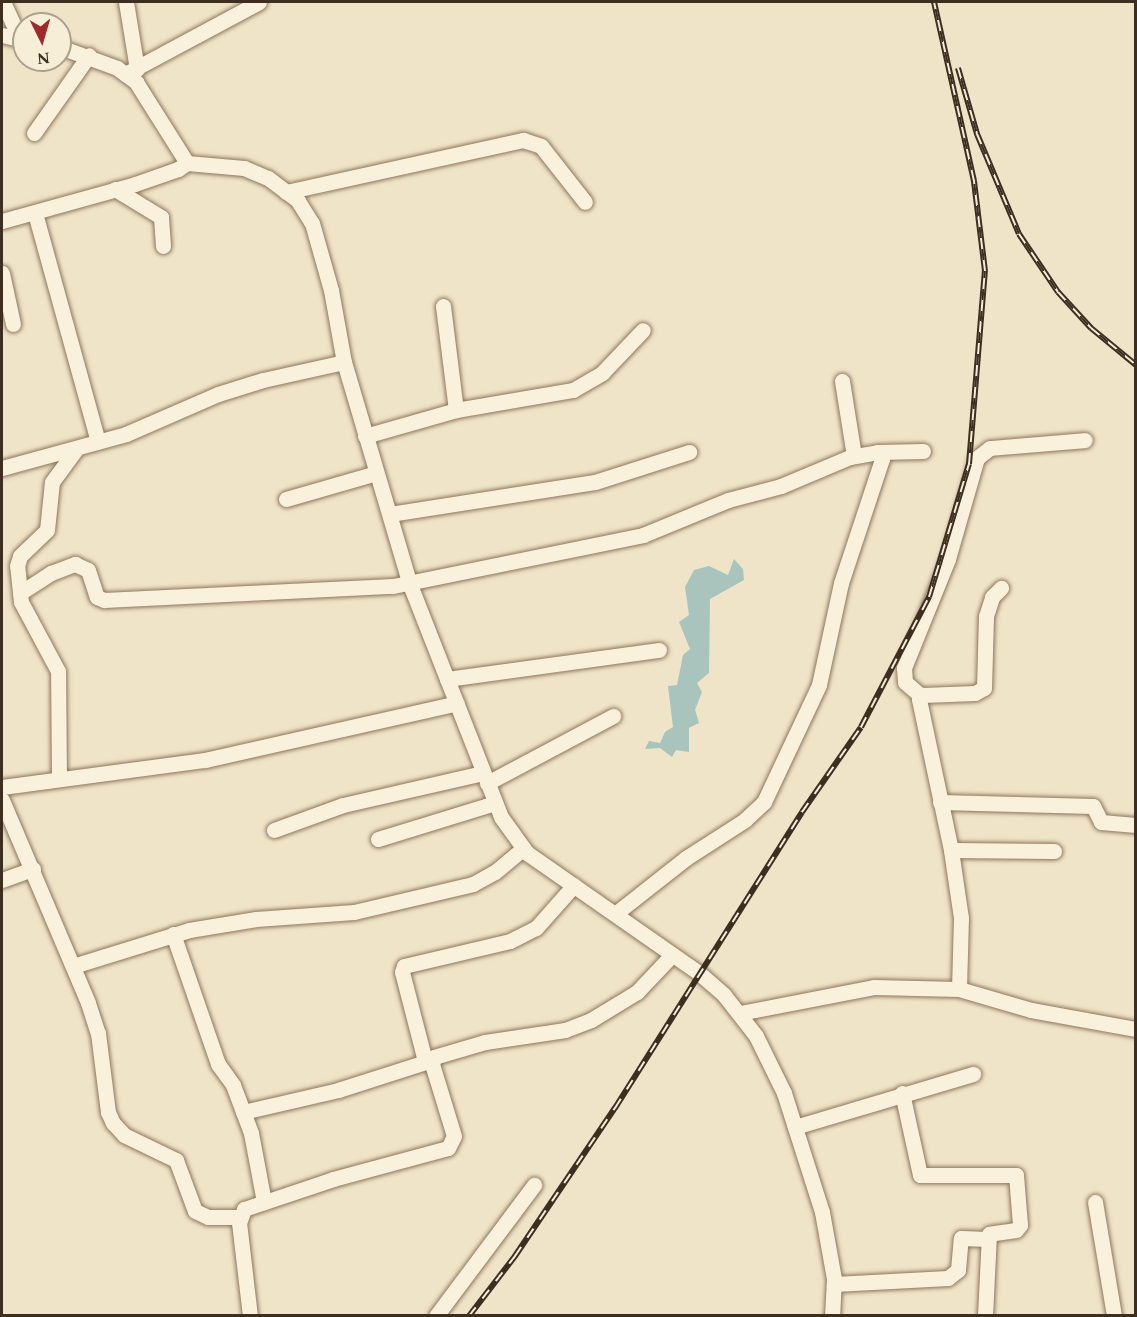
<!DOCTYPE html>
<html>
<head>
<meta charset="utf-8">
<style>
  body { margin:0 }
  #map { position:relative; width:1137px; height:1317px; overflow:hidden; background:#f0e4c8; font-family:Spectral,serif }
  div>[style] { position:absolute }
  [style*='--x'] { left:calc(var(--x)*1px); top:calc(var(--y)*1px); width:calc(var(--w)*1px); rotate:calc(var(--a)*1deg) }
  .water>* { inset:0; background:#a9c4bc }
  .roads { filter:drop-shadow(0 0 2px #8d765c) drop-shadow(0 0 2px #8d765c) }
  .minor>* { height:15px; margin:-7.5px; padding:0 7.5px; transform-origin:7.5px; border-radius:7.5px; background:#faf1dc }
  .rail>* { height:6px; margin-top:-3px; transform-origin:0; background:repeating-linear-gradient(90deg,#f7eed8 0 11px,#3d2e20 0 22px); box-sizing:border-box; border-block:2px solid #3d2e20 }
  span { translate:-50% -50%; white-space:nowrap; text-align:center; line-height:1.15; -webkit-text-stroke:6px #f7eed8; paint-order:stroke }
  .frame { position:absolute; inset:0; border:3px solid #3d2e20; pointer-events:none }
  .north { position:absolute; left:12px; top:12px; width:60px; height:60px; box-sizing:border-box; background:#f7eed8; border:2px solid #ada18e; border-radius:50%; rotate:175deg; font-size:16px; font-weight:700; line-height:24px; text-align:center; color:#3d2e20 }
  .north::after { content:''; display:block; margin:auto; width:21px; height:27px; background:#9e2a2b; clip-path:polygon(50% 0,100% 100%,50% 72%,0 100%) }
</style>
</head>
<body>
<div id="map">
  <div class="water">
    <i style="clip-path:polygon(734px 559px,743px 569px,744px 580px,710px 599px,709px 673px,697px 683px,702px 692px,695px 710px,699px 723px,689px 728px,689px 752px,676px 750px,672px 757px,660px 748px,645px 749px,649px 741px,660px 743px,665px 732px,673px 727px,668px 686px,677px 685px,683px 655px,690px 649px,679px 622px,689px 615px,685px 587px,694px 570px,709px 566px,728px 575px)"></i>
  </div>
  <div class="roads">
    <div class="minor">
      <i style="--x:3;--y:2;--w:41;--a:65.3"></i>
      <i style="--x:126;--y:2;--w:68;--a:80.7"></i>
      <i style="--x:2;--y:35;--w:23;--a:13"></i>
      <i style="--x:60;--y:47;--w:61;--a:20.2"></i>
      <i style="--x:117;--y:68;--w:24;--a:36"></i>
      <i style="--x:136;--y:82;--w:96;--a:57.8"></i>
      <i style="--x:187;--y:163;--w:57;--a:5"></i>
      <i style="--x:244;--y:168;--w:26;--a:23"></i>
      <i style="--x:268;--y:178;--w:38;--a:37"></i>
      <i style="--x:298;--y:201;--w:26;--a:58"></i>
      <i style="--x:312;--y:223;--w:70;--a:74.2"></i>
      <i style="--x:331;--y:290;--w:73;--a:79.8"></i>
      <i style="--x:344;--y:362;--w:229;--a:73.5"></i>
      <i style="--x:409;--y:582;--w:252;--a:68.6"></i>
      <i style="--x:501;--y:817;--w:44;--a:54.2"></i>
      <i style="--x:527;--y:853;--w:210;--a:34.9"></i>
      <i style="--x:699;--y:973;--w:33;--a:41"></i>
      <i style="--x:724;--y:995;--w:52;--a:52"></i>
      <i style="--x:756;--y:1036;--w:64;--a:63.8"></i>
      <i style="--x:784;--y:1093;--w:125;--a:72.3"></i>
      <i style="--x:822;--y:1212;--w:68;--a:79.8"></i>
      <i style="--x:834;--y:1279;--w:37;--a:93"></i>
      <i style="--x:125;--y:74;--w:152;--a:-28.2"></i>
      <i style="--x:34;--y:133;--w:95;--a:-54.8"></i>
      <i style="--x:115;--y:189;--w:54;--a:31.3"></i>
      <i style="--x:161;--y:217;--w:29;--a:86"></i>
      <i style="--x:286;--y:192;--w:243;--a:-12.4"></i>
      <i style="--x:523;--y:140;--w:19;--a:18"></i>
      <i style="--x:541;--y:146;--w:71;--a:51.8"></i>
      <i style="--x:35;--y:213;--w:237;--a:74.6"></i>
      <i style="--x:2;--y:221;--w:138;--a:-15.5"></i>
      <i style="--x:135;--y:184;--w:46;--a:-19.2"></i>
      <i style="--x:178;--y:169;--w:11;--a:-34"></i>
      <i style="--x:2;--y:273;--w:52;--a:77.8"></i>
      <i style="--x:443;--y:306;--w:105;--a:82.9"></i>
      <i style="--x:842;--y:381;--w:76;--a:80.9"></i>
      <i style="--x:365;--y:436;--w:95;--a:-15.9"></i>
      <i style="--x:456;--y:410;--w:119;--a:-9.7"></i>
      <i style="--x:573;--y:390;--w:34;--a:-30"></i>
      <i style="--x:602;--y:373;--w:59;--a:-46.4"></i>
      <i style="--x:878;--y:452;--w:45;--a:-1.3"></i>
      <i style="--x:2;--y:468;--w:129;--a:-15.3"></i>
      <i style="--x:126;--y:434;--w:100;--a:-23.5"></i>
      <i style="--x:218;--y:394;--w:47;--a:-17.3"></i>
      <i style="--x:263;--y:380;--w:83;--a:-12.5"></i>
      <i style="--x:286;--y:499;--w:94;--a:-16.1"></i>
      <i style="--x:390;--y:514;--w:207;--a:-8.9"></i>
      <i style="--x:595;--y:482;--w:99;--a:-17.7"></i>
      <i style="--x:20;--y:593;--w:37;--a:-33"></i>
      <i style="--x:51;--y:573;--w:26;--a:-21"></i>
      <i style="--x:75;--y:564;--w:14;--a:25"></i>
      <i style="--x:88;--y:570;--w:28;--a:72"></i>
      <i style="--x:97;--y:597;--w:8;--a:23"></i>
      <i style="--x:104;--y:600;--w:289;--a:-2.8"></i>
      <i style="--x:393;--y:586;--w:255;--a:-11.5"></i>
      <i style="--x:643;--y:535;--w:92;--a:-22.4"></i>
      <i style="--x:728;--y:500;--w:55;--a:-14.8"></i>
      <i style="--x:781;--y:486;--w:75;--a:-22.8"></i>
      <i style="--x:850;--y:457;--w:28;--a:-10"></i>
      <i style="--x:878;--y:452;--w:8;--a:60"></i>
      <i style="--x:882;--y:459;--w:131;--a:108.3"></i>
      <i style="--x:841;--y:583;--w:104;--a:102.2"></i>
      <i style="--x:819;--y:685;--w:129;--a:115.2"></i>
      <i style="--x:764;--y:802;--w:26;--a:137"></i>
      <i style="--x:745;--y:820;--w:70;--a:147.2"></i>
      <i style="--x:686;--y:858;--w:89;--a:141.8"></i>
      <i style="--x:447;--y:679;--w:214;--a:-7.8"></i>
      <i style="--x:921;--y:696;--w:21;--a:-139"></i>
      <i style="--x:905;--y:682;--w:14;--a:-94"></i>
      <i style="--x:904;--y:668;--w:118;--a:-68"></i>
      <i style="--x:948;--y:559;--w:105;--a:-74"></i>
      <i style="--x:977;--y:458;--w:16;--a:-38"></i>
      <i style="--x:990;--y:448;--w:95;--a:-4.8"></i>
      <i style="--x:59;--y:779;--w:108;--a:-90.5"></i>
      <i style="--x:58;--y:671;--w:78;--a:-118.2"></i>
      <i style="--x:21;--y:602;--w:36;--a:-96"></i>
      <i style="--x:17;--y:566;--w:10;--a:-73"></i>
      <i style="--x:20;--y:556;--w:37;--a:-44"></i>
      <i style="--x:47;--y:530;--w:48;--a:-84.1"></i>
      <i style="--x:52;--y:482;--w:42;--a:-53.7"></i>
      <i style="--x:487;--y:783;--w:143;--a:-28"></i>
      <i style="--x:2;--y:787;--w:205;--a:-7.6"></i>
      <i style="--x:205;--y:760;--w:258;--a:-12.7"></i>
      <i style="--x:2;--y:800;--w:220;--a:67"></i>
      <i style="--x:88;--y:1003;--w:32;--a:72"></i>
      <i style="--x:98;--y:1033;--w:80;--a:82.8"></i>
      <i style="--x:108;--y:1112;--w:12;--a:66"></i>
      <i style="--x:113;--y:1123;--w:16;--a:47"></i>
      <i style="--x:124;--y:1135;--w:58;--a:25.7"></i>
      <i style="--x:176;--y:1160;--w:54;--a:69.6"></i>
      <i style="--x:195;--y:1211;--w:14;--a:25"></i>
      <i style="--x:208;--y:1217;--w:31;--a:0"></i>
      <i style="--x:940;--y:802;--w:153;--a:1.5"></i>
      <i style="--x:1093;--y:806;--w:18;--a:63"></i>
      <i style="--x:1101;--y:822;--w:35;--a:5"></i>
      <i style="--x:274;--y:830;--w:73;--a:-19.9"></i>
      <i style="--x:343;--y:805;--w:144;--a:-12.9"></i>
      <i style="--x:378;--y:839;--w:122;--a:-17.1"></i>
      <i style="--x:951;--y:850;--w:103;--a:0.6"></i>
      <i style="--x:2;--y:880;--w:33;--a:-20"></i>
      <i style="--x:173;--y:934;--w:138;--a:70.9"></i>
      <i style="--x:218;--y:1064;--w:26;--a:54"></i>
      <i style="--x:233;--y:1085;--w:51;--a:69.4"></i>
      <i style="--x:251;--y:1133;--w:70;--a:79.3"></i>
      <i style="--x:73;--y:966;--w:121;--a:-17.2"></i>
      <i style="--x:189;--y:930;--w:68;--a:-9.3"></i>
      <i style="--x:256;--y:919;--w:98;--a:-4.1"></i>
      <i style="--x:354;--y:912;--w:122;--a:-13.2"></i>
      <i style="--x:473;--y:884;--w:25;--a:-29"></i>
      <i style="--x:495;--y:872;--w:35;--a:-40"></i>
      <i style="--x:959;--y:989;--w:71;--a:-88.4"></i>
      <i style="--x:961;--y:918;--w:69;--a:-98.4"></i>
      <i style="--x:951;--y:850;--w:154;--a:-102"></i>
      <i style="--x:919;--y:699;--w:6;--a:-45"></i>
      <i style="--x:923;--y:695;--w:52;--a:-2.2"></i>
      <i style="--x:975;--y:693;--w:10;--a:-29"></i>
      <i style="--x:984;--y:688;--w:72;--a:-88.4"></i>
      <i style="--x:986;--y:616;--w:20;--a:-72"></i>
      <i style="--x:992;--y:597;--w:13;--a:-45"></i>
      <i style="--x:740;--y:1013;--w:136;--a:-11"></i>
      <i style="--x:874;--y:987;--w:85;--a:1.3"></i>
      <i style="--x:959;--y:989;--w:75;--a:16.3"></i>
      <i style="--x:1031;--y:1010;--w:107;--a:10.3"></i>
      <i style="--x:425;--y:1061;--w:92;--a:-104.5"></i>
      <i style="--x:402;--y:972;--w:6;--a:-72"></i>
      <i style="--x:404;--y:966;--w:109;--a:-13.3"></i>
      <i style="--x:510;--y:941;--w:29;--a:-27"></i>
      <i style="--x:536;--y:928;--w:57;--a:-48.5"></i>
      <i style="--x:902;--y:1093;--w:84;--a:77.6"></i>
      <i style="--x:920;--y:1175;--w:96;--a:0"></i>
      <i style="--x:1016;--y:1175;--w:50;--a:85.4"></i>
      <i style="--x:1020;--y:1225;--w:6;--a:129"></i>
      <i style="--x:1016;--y:1230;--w:27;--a:172"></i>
      <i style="--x:989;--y:1234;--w:82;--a:92.8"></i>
      <i style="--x:243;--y:1112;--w:98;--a:-13"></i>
      <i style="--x:338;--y:1090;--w:99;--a:-17.7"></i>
      <i style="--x:795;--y:1127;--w:186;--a:-16.6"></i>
      <i style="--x:1095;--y:1202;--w:116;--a:80.5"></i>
      <i style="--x:834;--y:1284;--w:114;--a:-3"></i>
      <i style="--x:948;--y:1278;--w:13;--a:-39"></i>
      <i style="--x:958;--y:1270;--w:32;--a:-85"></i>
      <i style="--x:961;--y:1238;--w:27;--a:2"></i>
      <i style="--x:250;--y:1316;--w:94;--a:-96.7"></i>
      <i style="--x:239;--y:1223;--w:15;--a:-70"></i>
      <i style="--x:244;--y:1209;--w:94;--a:-18.6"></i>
      <i style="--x:333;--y:1179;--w:119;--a:-15.1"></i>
      <i style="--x:448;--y:1148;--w:13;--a:-63"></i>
      <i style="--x:454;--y:1136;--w:75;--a:-107"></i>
      <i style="--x:432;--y:1064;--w:7;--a:-74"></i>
      <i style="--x:434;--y:1057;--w:53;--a:-16.4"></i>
      <i style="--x:485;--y:1042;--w:81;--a:-8.5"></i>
      <i style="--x:565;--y:1030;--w:28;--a:-21"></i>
      <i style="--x:591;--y:1020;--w:54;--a:-31.3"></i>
      <i style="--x:637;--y:992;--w:51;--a:-46.6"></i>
      <i style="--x:436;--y:1316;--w:164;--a:-53.2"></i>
    </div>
  </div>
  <div class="rail">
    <i style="--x:958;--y:68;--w:69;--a:73.9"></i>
    <i style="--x:977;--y:134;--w:108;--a:67.2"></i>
    <i style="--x:1019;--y:234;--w:70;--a:56.1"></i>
    <i style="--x:1058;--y:292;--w:49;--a:47.5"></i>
    <i style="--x:1091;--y:328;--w:58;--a:39.4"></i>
    <i style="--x:469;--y:1316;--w:76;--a:-52.5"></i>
    <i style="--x:515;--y:1256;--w:179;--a:-56"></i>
    <i style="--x:615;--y:1108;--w:350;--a:-57.7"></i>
    <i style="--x:802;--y:812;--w:103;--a:-55.2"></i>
    <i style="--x:861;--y:727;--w:147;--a:-62.4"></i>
    <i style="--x:929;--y:597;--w:139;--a:-73.3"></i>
    <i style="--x:969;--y:464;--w:194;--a:-85.3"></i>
    <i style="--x:985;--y:271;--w:91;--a:-97"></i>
    <i style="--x:974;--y:181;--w:183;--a:-102.6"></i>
  </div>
  <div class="frame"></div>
  <div class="north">N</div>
</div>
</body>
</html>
